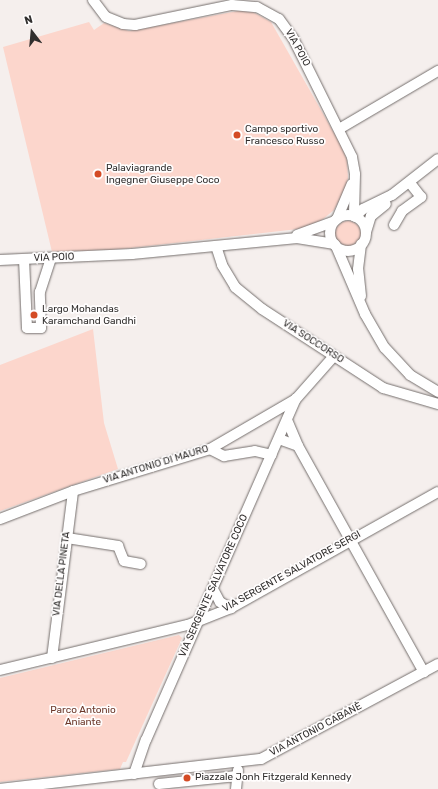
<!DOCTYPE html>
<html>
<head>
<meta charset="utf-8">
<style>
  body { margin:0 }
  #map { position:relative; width:438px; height:789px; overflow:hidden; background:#f5efed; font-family:Rubik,sans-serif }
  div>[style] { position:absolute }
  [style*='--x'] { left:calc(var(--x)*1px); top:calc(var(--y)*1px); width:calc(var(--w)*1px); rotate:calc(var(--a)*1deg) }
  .green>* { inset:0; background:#fcd6cc }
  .round { border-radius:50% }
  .roads { filter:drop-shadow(0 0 1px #756f6d) drop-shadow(0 0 1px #756f6d) }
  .minor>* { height:10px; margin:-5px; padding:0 5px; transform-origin:5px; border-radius:5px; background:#fff }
  .minor>.ring { margin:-5px; padding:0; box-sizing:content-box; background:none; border:10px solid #fff; border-radius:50% }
  .dots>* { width:11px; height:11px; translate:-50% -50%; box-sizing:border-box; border:2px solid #fffdfd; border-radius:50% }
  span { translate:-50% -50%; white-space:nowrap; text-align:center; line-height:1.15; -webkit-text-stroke:3.5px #fffdfd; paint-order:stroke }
  .street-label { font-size:10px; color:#312f2e }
  .poi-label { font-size:10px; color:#312f2e }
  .left { translate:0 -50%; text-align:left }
  .park-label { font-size:10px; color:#6c382a }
  .north { position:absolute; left:12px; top:12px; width:40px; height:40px; -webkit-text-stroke:3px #fffdfd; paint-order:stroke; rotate:344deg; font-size:11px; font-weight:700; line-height:16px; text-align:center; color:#312f2e }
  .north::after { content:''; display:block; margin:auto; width:14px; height:18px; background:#312f2e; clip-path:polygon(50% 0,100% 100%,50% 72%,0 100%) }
</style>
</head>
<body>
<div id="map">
  <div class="green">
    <i style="clip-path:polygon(243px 10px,253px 12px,271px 22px,342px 147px,347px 160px,348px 178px,345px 190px,334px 210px,317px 224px,298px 229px,113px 250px,52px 252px,3px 47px,89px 22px,94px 30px,104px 23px,129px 31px)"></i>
    <i class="round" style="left:335px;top:221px;width:26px;height:26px"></i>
    <i style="clip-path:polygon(93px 329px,104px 423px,118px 469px,0 511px,0 365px)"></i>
    <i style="clip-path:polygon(179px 635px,182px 638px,126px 762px,123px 762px,120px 769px,0 782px,0 678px)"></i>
  </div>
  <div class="roads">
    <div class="minor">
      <i style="--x:93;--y:0;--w:21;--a:53"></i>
      <i style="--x:106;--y:17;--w:18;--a:22"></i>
      <i style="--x:123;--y:24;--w:12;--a:5"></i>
      <i style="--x:135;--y:25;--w:99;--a:-11.7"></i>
      <i style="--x:232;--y:5;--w:25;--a:5"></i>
      <i style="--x:257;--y:7;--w:25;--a:29"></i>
      <i style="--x:279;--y:19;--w:24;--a:54"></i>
      <i style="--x:293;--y:38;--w:133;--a:63.6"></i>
      <i style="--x:352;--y:157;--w:17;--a:80"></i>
      <i style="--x:355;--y:174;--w:42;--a:91.4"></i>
      <i style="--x:339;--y:129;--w:115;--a:-30.4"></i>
      <i class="ring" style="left:330px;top:215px;width:26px;height:26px"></i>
      <i style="--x:355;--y:217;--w:11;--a:-45"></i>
      <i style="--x:363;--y:209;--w:32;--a:-26"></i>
      <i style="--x:392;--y:195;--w:58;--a:-38"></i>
      <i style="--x:337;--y:219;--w:38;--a:-67"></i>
      <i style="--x:394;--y:225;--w:16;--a:-60"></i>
      <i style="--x:402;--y:211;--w:24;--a:-36"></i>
      <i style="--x:421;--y:197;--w:18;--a:-128"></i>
      <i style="--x:366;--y:232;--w:17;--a:-73"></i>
      <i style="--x:371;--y:216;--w:19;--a:-39"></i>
      <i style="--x:297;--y:235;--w:40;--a:-20.2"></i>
      <i style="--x:216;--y:246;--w:20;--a:72"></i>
      <i style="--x:222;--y:265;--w:26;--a:59"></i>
      <i style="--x:235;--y:287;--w:35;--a:39"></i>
      <i style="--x:262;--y:309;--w:145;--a:33.1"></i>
      <i style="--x:383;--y:388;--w:57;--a:16.2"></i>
      <i style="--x:336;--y:246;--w:74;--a:66.9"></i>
      <i style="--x:365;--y:314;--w:39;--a:60"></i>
      <i style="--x:385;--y:348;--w:37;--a:47"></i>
      <i style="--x:410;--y:375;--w:33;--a:31"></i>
      <i style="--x:24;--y:259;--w:69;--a:87.5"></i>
      <i style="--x:27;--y:328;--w:14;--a:0"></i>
      <i style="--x:41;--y:328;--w:36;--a:-92"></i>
      <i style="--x:40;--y:292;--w:36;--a:-72"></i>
      <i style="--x:0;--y:260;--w:132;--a:-2.6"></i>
      <i style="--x:132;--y:254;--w:166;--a:-5.5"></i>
      <i style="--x:297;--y:238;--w:38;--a:9"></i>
      <i style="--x:361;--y:296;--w:27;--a:-96"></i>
      <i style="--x:358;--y:269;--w:25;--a:-83"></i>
      <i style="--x:287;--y:420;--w:28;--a:67"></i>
      <i style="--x:279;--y:439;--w:20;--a:20"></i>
      <i style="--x:298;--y:446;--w:259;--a:60.9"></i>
      <i style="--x:210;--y:449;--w:16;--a:27"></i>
      <i style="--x:224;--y:456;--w:31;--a:-9"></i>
      <i style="--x:255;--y:451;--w:17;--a:13"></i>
      <i style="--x:0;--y:519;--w:78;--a:-21"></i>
      <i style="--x:73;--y:491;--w:143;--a:-17"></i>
      <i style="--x:210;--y:449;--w:99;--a:-30.2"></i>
      <i style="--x:296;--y:399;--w:57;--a:-48.5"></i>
      <i style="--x:67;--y:538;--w:52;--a:8.9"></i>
      <i style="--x:118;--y:546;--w:16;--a:68"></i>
      <i style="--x:124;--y:561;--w:17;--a:10"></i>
      <i style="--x:213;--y:589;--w:15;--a:62"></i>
      <i style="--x:220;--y:602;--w:13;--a:29"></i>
      <i style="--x:52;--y:658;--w:168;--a:-82.8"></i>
      <i style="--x:0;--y:670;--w:193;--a:-13.5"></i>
      <i style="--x:188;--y:625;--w:46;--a:-21.6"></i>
      <i style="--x:231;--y:608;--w:237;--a:-29.3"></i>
      <i style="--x:134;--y:774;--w:36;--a:-71"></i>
      <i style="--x:146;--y:740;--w:373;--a:-66.3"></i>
      <i style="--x:159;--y:784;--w:78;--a:-5.9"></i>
      <i style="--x:0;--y:789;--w:263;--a:-6.6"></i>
      <i style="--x:261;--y:759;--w:201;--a:-28.2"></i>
      <i style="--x:236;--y:789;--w:19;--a:-84"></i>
    </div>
  </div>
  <div class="dots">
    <i style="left:237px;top:135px;background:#d44b25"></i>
    <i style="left:98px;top:174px;background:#d44b25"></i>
    <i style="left:34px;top:315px;background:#d44b25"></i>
    <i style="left:187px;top:778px;background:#d44b25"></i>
  </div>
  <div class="street-label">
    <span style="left:297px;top:48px;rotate:61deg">VIA POIO</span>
    <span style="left:54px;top:258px;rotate:-2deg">VIA POIO</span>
    <span style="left:313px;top:342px;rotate:33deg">VIA SOCCORSO</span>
    <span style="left:156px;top:465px;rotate:-17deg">VIA ANTONIO DI MAURO</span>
    <span style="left:292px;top:572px;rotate:-29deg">VIA SERGENTE SALVATORE SERGI</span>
    <span style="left:62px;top:574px;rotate:-83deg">VIA DELLA PINETA</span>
    <span style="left:214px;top:586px;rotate:-66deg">VIA SERGENTE SALVATORE COCO</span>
    <span style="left:316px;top:730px;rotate:-28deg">VIA ANTONIO CABANÈ</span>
  </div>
  <div class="poi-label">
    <span class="left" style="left:245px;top:135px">Campo sportivo<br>Francesco Russo</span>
    <span class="left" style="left:106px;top:174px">Palaviagrande<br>Ingegner Giuseppe Coco</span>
    <span class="left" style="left:42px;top:315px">Largo Mohandas<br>Karamchand Gandhi</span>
    <span class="left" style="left:195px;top:778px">Piazzale Jonh Fitzgerald Kennedy</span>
  </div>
  <div class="park-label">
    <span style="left:83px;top:716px">Parco Antonio<br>Aniante</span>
  </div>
  <div class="north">N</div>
</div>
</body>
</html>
